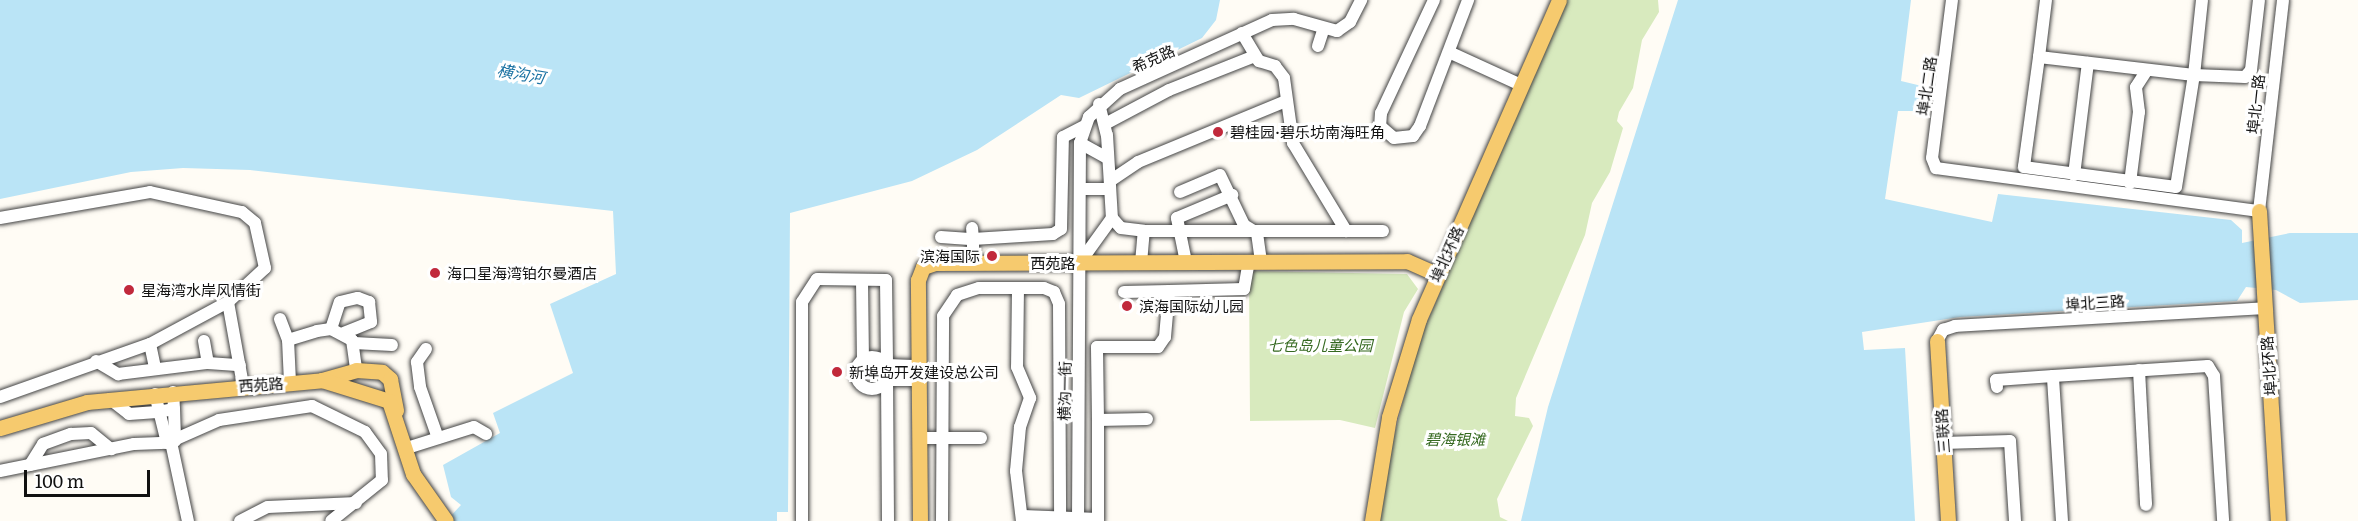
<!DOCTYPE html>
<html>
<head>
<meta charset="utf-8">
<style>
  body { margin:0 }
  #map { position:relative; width:2358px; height:521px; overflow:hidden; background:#fffcf5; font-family:Literata,"Noto Sans SC",serif }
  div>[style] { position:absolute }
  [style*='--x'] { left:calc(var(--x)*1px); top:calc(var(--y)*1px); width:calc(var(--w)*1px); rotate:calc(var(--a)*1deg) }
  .green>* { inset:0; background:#d8eabe }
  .water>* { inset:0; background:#bae4f6 }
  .roads { filter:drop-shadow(0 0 2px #444) drop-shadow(0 0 2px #444) }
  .minor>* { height:12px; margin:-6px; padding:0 6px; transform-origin:6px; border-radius:6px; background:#fff }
  .minor>.ring { margin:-6px; padding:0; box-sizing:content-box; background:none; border:12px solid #fff; border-radius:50% }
  .major>* { height:15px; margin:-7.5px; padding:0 7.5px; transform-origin:7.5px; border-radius:7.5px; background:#f6ca6e }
  .dots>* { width:16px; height:16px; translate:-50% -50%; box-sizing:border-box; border:3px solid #fff; border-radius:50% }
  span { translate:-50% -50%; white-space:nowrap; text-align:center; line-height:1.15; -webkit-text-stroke:6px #fff; paint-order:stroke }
  .street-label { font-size:15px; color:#111 }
  .poi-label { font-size:15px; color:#111 }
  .left { translate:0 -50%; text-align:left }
  .right { translate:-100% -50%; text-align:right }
  .park-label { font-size:15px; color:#356920; font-style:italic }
  .water-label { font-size:16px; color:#1a72a3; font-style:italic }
  .scale { position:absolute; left:24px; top:470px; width:126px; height:27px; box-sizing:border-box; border:3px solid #111; border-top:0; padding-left:8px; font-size:18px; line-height:21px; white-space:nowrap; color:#111; -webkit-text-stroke:4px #fff; paint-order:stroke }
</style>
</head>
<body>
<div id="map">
  <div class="green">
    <i style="clip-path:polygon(1565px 0,1658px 0,1659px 12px,1642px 40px,1633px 88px,1619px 112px,1617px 121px,1623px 128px,1610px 172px,1592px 203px,1585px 235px,1516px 398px,1515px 416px,1529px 418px,1533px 426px,1497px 499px,1500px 517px,1508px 521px,1379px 521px,1391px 449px,1417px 346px)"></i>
    <i style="clip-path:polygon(1249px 271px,1407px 274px,1418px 289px,1404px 312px,1375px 428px,1340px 420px,1250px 421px)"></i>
  </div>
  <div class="water">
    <i style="clip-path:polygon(0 0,1220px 0,1216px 20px,1202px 38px,1079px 98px,1061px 95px,977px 150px,912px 181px,790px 213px,788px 512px,777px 512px,777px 521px,446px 521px,461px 505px,451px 497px,443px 465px,500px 433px,493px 413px,573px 373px,550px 304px,616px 274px,613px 211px,250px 170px,183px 168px,131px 172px,0 199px)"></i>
    <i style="clip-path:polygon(1678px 0,1911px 0,1901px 81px,1926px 87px,1924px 111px,1898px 111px,1885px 199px,1992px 222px,1998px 194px,2231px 220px,2242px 230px,2242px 243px,2290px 233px,2358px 233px,2358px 300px,2300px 303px,2276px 290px,2246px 287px,2237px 301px,1960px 317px,1862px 332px,1864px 350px,1905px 348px,1915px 521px,1521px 521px,1548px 407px)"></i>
  </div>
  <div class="roads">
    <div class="minor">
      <i style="--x:1434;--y:0;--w:125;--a:115.1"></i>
      <i style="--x:1381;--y:113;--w:13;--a:94"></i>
      <i style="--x:1380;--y:126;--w:18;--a:41"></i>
      <i style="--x:1394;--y:138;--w:19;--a:-6"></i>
      <i style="--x:1413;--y:136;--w:12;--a:-55"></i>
      <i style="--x:1420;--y:126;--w:135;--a:-69.1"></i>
      <i style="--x:1952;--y:0;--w:159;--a:97.2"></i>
      <i style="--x:1932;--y:158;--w:11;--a:68"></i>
      <i style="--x:1936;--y:168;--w:326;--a:7.6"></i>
      <i style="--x:2259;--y:211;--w:212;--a:-83.5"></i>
      <i style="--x:2046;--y:0;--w:57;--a:97"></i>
      <i style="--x:2039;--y:57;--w:156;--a:6.6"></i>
      <i style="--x:2194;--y:75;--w:75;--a:-83.9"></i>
      <i style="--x:1242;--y:33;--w:33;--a:59"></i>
      <i style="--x:1259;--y:61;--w:17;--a:17"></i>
      <i style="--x:1275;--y:66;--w:15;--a:53"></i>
      <i style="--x:1284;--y:78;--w:66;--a:82.1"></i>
      <i style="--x:1293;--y:143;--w:103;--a:58.9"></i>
      <i style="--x:1318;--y:46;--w:19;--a:-72"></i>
      <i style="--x:1451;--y:53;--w:77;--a:24.6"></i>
      <i style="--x:2039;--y:57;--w:111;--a:97.8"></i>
      <i style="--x:2024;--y:167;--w:153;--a:7.5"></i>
      <i style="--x:2176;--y:187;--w:113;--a:-80.9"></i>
      <i style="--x:2194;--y:75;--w:51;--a:2.2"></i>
      <i style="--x:2245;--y:77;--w:9;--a:-49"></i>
      <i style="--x:2251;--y:70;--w:70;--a:-83.5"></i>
      <i style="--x:1099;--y:104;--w:32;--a:76"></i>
      <i style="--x:1107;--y:135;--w:83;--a:86.6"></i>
      <i style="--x:1112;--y:218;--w:13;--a:48"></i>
      <i style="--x:1121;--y:228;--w:23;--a:7"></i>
      <i style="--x:1105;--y:124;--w:72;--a:-28"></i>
      <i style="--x:1169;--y:90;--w:92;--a:-21.6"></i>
      <i style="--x:1080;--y:143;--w:31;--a:29"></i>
      <i style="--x:2074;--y:175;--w:113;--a:-82.9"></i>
      <i style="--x:1110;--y:181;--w:34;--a:-34"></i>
      <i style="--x:1138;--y:162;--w:160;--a:-22.4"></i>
      <i style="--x:2130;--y:183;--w:72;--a:-82.8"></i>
      <i style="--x:2139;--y:112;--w:25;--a:-97"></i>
      <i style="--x:2136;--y:87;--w:20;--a:-57"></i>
      <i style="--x:1081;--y:189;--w:29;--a:0"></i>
      <i style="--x:1180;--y:192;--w:43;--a:-23"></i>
      <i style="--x:1220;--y:175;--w:55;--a:64.4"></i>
      <i style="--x:1244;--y:225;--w:15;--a:32"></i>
      <i style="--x:1257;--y:233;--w:29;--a:82"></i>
      <i style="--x:0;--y:218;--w:152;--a:-9.8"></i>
      <i style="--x:150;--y:192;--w:94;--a:12.3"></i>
      <i style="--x:242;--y:212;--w:17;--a:40"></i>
      <i style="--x:255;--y:223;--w:46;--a:77.5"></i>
      <i style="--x:265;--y:268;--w:50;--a:137.4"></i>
      <i style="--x:228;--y:302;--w:84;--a:79.8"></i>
      <i style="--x:941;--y:237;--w:32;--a:4"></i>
      <i style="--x:973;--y:239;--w:11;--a:-95"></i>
      <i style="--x:1081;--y:261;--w:53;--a:-54.2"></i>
      <i style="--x:1186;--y:262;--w:45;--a:-101.6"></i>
      <i style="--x:1177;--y:218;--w:60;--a:-22.7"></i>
      <i style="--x:973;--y:263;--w:24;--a:-90"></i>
      <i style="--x:973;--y:239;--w:80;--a:-3.6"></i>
      <i style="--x:1053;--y:234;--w:9;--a:-32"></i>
      <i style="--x:1061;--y:229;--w:92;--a:-88.8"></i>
      <i style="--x:1063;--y:137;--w:25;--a:-27"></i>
      <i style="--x:1141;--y:263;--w:32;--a:-85"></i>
      <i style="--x:1144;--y:231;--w:239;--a:0"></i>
      <i style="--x:862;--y:280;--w:78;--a:89.3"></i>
      <i style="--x:1018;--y:288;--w:79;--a:90.7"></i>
      <i style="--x:1017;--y:367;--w:34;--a:67"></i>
      <i style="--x:1030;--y:398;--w:31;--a:109"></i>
      <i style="--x:1020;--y:427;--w:44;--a:95.2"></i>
      <i style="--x:1016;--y:471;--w:50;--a:83.2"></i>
      <i style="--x:1124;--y:292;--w:45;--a:-1.3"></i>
      <i style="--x:280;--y:319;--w:22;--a:69"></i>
      <i style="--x:331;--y:329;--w:28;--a:-72"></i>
      <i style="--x:340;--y:302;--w:18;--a:-13"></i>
      <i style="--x:358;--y:298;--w:12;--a:20"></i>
      <i style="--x:369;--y:302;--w:20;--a:84"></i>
      <i style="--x:371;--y:322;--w:29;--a:158"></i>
      <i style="--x:204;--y:341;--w:22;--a:80"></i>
      <i style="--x:1937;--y:341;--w:13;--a:-61"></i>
      <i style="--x:1943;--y:330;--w:13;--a:-18"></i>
      <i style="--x:1955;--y:326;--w:309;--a:-3.3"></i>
      <i style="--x:354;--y:343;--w:38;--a:3"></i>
      <i style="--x:150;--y:344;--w:25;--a:78"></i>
      <i style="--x:426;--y:349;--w:16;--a:125"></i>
      <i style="--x:417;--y:362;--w:25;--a:83"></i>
      <i style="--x:420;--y:387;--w:54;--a:70.6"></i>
      <i class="ring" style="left:856px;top:357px;width:20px;height:20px"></i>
      <i style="--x:96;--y:361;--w:26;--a:31"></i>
      <i style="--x:118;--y:374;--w:91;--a:-7"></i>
      <i style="--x:208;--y:363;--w:32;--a:4"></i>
      <i style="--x:2139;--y:370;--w:135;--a:87"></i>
      <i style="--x:290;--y:382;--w:42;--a:-92.7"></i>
      <i style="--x:288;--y:340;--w:30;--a:-17"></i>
      <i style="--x:317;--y:331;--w:14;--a:-8"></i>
      <i style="--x:331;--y:329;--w:24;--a:28"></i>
      <i style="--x:352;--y:340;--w:30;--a:82"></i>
      <i style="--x:1997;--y:387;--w:7;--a:-98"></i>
      <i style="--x:1996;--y:380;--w:57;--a:-4"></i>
      <i style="--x:155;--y:394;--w:50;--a:76.2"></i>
      <i style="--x:0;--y:397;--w:159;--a:-19.5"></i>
      <i style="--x:150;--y:344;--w:89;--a:-28.3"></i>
      <i style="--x:110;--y:399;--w:24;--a:38"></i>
      <i style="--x:129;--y:414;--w:28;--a:-4"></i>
      <i style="--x:157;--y:412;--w:17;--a:-10"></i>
      <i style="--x:174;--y:409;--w:17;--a:-93"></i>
      <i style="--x:174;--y:409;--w:32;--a:88"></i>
      <i style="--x:1147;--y:419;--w:49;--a:178.8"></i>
      <i style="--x:1098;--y:420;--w:73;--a:-90.8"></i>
      <i style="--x:1097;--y:347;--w:61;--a:0"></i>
      <i style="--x:1158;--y:347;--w:12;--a:-55"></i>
      <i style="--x:1165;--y:337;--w:46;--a:-85"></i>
      <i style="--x:1169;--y:291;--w:75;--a:-1.5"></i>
      <i style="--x:1244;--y:289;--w:27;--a:-80"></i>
      <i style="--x:1098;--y:420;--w:101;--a:90"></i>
      <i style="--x:920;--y:438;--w:61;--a:0"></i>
      <i style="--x:171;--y:442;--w:81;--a:77.9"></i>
      <i style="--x:1943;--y:443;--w:67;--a:-1.7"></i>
      <i style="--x:2010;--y:441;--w:80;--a:86.4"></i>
      <i style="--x:407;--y:448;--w:70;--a:-17.4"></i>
      <i style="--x:474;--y:427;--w:14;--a:30"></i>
      <i style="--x:30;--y:465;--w:25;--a:-58"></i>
      <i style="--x:43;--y:444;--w:30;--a:-20"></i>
      <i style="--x:71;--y:434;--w:20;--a:-3"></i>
      <i style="--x:91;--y:433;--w:26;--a:39"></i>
      <i style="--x:0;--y:471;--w:137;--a:-11.4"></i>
      <i style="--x:134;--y:444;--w:33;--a:-2"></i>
      <i style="--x:167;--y:443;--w:57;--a:-23.9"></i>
      <i style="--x:219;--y:420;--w:94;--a:-8.6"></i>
      <i style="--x:312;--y:406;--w:59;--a:26.1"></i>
      <i style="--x:365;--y:432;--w:27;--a:54"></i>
      <i style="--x:381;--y:454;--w:26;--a:88"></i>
      <i style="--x:382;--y:480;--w:65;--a:141.2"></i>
      <i style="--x:1023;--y:516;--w:75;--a:2.3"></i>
      <i style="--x:240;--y:521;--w:31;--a:-27"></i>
      <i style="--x:268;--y:507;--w:88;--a:-2.6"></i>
      <i style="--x:802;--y:521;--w:219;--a:-90"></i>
      <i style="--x:802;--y:302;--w:27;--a:-57"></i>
      <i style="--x:817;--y:279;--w:69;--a:0.8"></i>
      <i style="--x:886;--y:280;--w:85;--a:89.3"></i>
      <i style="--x:887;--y:365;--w:33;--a:2"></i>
      <i style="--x:888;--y:521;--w:141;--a:-90.4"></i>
      <i style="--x:887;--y:380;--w:33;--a:0"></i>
      <i style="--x:942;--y:521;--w:205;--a:-89.7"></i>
      <i style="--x:943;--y:316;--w:25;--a:-56"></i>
      <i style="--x:957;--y:295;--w:23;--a:-18"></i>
      <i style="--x:979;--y:288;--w:65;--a:0"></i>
      <i style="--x:1044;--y:288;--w:11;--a:22"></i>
      <i style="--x:1054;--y:292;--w:13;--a:67"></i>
      <i style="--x:1059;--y:304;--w:217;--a:89.7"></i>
      <i style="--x:1078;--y:521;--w:378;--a:-89.7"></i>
      <i style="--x:1080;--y:143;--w:28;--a:-71"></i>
      <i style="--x:1089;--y:117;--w:42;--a:-42.1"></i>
      <i style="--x:1120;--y:89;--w:167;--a:-24.4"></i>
      <i style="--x:1272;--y:20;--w:22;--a:-3"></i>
      <i style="--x:1294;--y:19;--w:45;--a:15.6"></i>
      <i style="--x:1337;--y:31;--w:16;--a:-35"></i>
      <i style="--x:1350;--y:22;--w:25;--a:-63"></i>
      <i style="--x:2062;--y:521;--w:145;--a:-93.6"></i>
      <i style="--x:2053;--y:376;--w:155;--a:-3.7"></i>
      <i style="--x:2208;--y:366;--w:12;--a:59"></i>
      <i style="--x:2214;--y:376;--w:145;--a:86.4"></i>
    </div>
    <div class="major">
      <i style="--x:2259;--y:211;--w:311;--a:86.5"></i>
      <i style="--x:1937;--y:341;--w:180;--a:86.5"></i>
      <i style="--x:322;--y:380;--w:35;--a:-16"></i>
      <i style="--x:356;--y:370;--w:26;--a:4"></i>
      <i style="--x:382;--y:372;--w:11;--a:41"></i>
      <i style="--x:390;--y:379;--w:32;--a:79"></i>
      <i style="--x:0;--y:428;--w:91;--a:-16.6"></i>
      <i style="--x:87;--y:402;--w:236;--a:-5.3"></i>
      <i style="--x:322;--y:380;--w:70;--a:17.4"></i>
      <i style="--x:389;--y:401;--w:77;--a:71.8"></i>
      <i style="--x:413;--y:474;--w:57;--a:54.9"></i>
      <i style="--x:920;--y:521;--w:241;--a:-90.5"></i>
      <i style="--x:918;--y:280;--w:14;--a:-69"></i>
      <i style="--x:923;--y:267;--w:13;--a:-18"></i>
      <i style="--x:935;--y:263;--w:472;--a:-0.2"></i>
      <i style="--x:1407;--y:261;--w:32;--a:24"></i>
      <i style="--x:1372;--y:521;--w:105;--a:-80.7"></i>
      <i style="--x:1389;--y:417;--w:102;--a:-73"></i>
      <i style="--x:1419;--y:319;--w:348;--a:-66.3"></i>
    </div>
  </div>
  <div class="dots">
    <i style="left:1218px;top:132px;background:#c1293c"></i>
    <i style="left:992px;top:256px;background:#c1293c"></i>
    <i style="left:435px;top:273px;background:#c1293c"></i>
    <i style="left:129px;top:290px;background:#c1293c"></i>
    <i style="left:1127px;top:306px;background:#c1293c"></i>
    <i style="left:837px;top:372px;background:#c1293c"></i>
  </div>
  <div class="street-label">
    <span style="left:1153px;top:58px;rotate:-24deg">希克路</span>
    <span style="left:1926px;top:86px;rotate:-82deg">埠北二路</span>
    <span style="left:2255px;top:104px;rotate:-84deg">埠北一路</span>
    <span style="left:1446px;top:254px;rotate:-66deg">埠北环路</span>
    <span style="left:1053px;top:263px">西苑路</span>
    <span style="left:2095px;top:302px;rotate:-4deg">埠北三路</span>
    <span style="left:2268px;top:366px;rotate:-94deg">埠北环路</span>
    <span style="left:261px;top:384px;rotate:-4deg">西苑路</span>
    <span style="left:1064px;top:391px;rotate:-89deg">横沟一街</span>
    <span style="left:1942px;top:431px;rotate:-94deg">三联路</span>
  </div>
  <div class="poi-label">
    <span class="left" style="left:1230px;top:132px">碧桂园·碧乐坊南海旺角</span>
    <span class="right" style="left:980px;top:256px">滨海国际</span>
    <span class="left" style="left:447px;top:273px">海口星海湾铂尔曼酒店</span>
    <span class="left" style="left:141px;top:290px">星海湾水岸风情街</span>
    <span class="left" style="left:1139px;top:306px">滨海国际幼儿园</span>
    <span class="left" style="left:849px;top:372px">新埠岛开发建设总公司</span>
  </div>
  <div class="park-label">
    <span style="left:1320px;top:345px">七色岛儿童公园</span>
    <span style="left:1455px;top:439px">碧海银滩</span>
  </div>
  <div class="water-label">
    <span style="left:521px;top:73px;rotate:10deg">横沟河</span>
  </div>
  <div class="scale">100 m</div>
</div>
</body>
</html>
